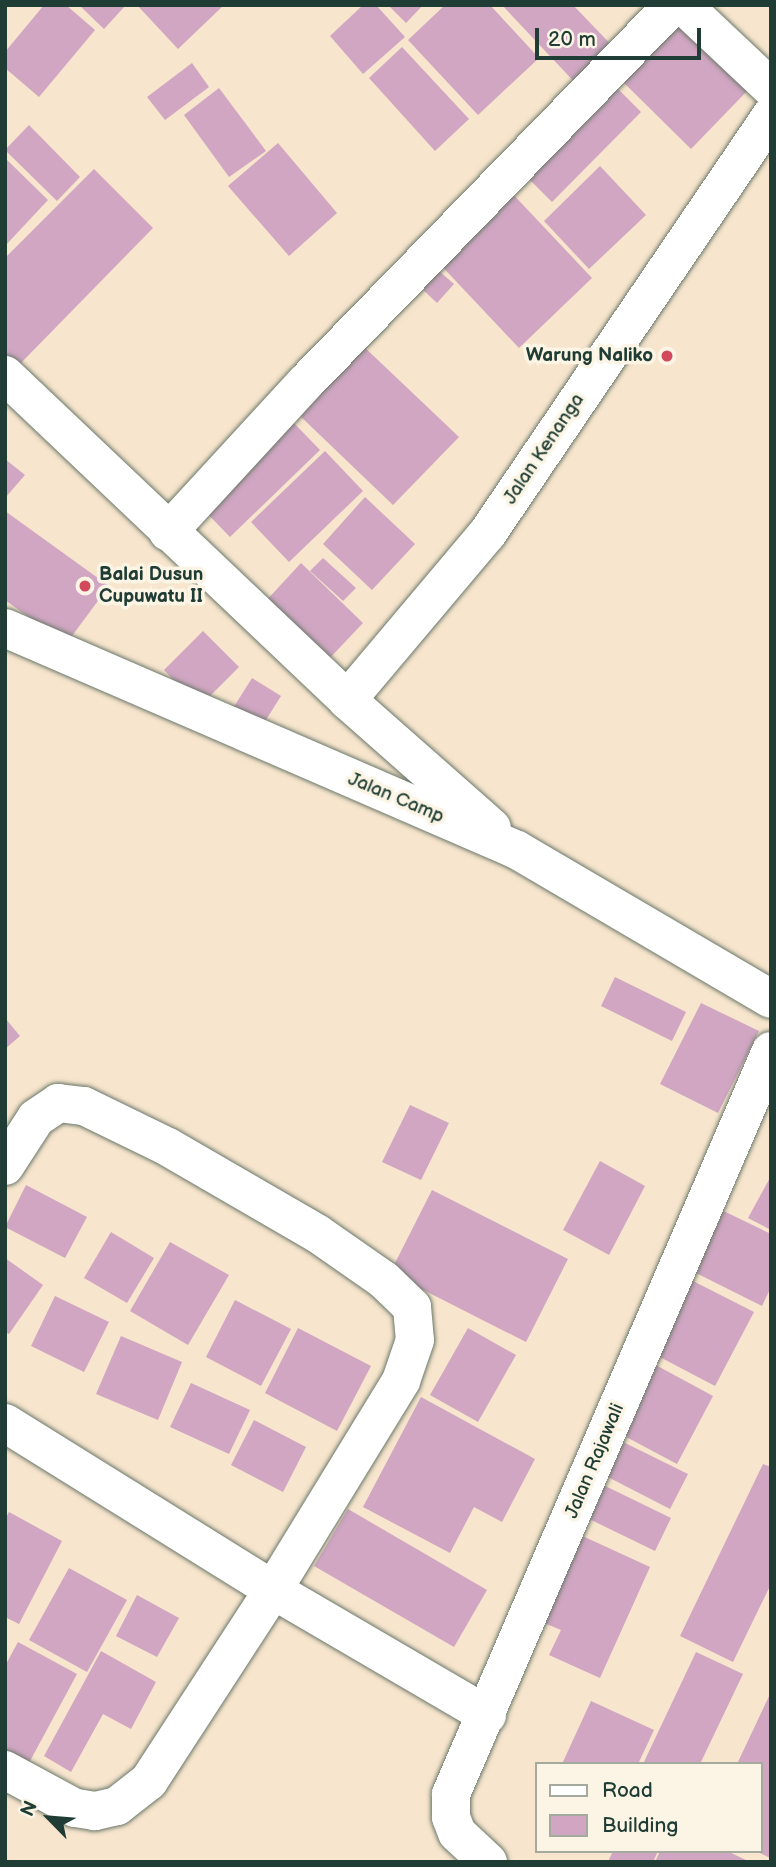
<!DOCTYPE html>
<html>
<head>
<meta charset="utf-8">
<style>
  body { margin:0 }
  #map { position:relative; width:776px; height:1867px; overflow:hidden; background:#f7e5cd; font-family:"Balsamiq Sans",sans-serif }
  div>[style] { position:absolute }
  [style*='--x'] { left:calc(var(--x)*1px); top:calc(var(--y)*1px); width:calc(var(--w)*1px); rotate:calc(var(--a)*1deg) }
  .building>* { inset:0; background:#d0a6c2 }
  .roads { filter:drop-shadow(0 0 2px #6b786a) drop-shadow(0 0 2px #6b786a) }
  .minor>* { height:38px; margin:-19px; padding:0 19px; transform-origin:19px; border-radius:19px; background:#fff }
  .dots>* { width:19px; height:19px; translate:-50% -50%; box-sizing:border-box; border:4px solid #fcf5e5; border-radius:50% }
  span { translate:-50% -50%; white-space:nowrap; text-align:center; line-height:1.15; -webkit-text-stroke:7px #fcf5e5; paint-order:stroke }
  .poi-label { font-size:19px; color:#1f3d34; font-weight:700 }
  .right { translate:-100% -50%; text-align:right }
  .left { translate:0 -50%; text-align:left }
  .street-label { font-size:19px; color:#1f3d34 }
  .frame { position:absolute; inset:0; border:7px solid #1f3d34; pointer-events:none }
  .legend { position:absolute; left:535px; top:1762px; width:228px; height:91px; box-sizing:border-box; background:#fcf5e5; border:2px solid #a4ab9e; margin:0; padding:9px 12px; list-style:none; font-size:21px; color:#1f3d34 }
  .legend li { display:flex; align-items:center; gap:14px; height:35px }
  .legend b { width:35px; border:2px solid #a4ab9e }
  .north { position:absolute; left:14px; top:1783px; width:70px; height:70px; -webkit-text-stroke:5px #fcf5e5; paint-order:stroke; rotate:295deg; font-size:19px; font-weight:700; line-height:28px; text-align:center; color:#1f3d34 }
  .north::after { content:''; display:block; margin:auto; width:24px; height:32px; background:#1f3d34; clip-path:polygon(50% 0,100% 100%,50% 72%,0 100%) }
  .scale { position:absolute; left:535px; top:28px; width:166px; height:32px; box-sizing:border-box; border:4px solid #1f3d34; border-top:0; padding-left:9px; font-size:21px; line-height:24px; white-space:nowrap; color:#1f3d34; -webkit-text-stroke:5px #fcf5e5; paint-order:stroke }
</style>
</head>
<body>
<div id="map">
  <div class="building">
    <i style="clip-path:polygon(44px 5px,66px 5px,95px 30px,39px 97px,5px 68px,5px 52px)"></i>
    <i style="clip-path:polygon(79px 5px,126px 5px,104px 29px)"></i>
    <i style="clip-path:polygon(137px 5px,224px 5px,178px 49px)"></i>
    <i style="clip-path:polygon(363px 5px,376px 5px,405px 37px,363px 74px,330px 36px)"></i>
    <i style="clip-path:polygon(388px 5px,423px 5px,406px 23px)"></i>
    <i style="clip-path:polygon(445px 5px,490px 5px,539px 58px,478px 115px,408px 40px)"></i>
    <i style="clip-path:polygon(502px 5px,573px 5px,619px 53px,581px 89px)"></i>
    <i style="clip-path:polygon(675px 15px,749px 89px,691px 149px,616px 75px)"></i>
    <i style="clip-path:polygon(402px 47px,469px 119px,435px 151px,369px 78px)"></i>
    <i style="clip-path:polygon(192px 63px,209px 87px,165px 120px,147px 97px)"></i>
    <i style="clip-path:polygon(609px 80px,641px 112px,552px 202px,521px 171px)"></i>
    <i style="clip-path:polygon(219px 88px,266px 151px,229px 177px,184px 115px)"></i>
    <i style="clip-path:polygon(29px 125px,80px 177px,57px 201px,5px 150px)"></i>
    <i style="clip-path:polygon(278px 143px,337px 213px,289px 256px,228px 186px)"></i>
    <i style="clip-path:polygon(5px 158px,48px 200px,5px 246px)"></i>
    <i style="clip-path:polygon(600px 166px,646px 215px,589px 269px,544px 221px)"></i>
    <i style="clip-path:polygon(94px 169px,153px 228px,18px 366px,5px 353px,5px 258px)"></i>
    <i style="clip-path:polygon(508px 189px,592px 278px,519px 348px,435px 259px)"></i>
    <i style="clip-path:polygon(432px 265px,454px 284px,437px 303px,416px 283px)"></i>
    <i style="clip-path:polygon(361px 344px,459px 437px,393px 505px,297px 413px)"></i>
    <i style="clip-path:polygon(290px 419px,320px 450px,230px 537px,200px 506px)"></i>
    <i style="clip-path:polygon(325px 451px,363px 491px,289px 562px,251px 522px)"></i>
    <i style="clip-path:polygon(5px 459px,25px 475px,5px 498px)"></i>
    <i style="clip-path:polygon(365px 497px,415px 544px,372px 590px,323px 544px)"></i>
    <i style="clip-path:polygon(5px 511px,109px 586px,66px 644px,5px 600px)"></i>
    <i style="clip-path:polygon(323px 558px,356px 588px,343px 601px,310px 571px)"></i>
    <i style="clip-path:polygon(301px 563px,363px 623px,327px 661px,264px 603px)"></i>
    <i style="clip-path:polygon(203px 631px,239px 667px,199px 707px,164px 670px)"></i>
    <i style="clip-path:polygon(252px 678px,281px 696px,259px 731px,230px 713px)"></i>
    <i style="clip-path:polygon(615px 977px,686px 1012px,672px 1041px,601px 1006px)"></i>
    <i style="clip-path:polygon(701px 1003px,759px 1031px,718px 1113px,660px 1084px)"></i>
    <i style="clip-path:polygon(5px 1018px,20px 1036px,5px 1049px)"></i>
    <i style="clip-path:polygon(410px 1105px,449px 1123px,421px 1180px,382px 1162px)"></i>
    <i style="clip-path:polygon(600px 1161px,645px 1186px,609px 1255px,563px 1230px)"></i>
    <i style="clip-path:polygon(771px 1176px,771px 1230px,748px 1218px)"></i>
    <i style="clip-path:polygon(26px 1185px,87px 1217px,65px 1258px,5px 1227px)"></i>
    <i style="clip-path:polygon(432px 1190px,568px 1259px,526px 1342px,390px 1273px)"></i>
    <i style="clip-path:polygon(711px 1205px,771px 1234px,771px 1287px,762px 1306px,682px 1266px)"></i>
    <i style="clip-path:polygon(111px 1232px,154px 1258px,127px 1303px,84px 1278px)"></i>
    <i style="clip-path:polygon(170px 1242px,229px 1275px,188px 1345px,130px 1311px)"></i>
    <i style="clip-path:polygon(5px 1258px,43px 1285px,9px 1334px,5px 1332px)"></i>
    <i style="clip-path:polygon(693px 1281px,754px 1312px,715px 1386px,656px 1355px)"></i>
    <i style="clip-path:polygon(55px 1296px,109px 1322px,84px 1372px,31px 1346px)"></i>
    <i style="clip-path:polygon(235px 1300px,291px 1329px,261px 1386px,206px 1357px)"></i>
    <i style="clip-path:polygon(298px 1328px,371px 1366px,337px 1431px,265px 1393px)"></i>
    <i style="clip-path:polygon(468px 1328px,516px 1355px,478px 1422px,430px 1395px)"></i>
    <i style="clip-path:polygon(121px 1336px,182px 1362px,158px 1420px,96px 1394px)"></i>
    <i style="clip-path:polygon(652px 1363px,713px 1396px,677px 1464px,615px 1431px)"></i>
    <i style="clip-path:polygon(191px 1383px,250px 1410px,229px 1454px,170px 1427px)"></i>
    <i style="clip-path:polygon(421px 1397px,535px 1459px,502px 1522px,474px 1507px,450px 1553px,363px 1507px)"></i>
    <i style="clip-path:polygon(254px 1420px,306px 1447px,283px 1492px,231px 1465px)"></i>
    <i style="clip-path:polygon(619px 1440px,688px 1474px,670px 1509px,602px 1474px)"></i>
    <i style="clip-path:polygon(763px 1464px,771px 1467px,771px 1584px,733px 1662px,680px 1636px)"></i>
    <i style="clip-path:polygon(597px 1482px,671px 1518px,655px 1551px,581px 1515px)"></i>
    <i style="clip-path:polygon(348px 1509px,487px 1590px,454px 1647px,314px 1566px)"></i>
    <i style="clip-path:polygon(9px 1512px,62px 1541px,19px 1624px,5px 1617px,5px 1519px)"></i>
    <i style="clip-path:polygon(576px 1533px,650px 1567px,600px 1678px,549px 1655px,561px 1630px,537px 1620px)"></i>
    <i style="clip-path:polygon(69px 1568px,127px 1600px,87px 1672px,29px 1640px)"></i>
    <i style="clip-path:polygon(137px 1595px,179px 1618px,157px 1657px,116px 1636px)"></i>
    <i style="clip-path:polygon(18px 1642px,77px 1674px,23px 1774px,5px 1765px,5px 1666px)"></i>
    <i style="clip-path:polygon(101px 1651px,156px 1682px,131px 1729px,103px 1714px,71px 1772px,44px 1756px)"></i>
    <i style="clip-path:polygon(696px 1652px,743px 1674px,700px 1764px,643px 1764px)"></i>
    <i style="clip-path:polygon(771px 1692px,771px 1855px,770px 1858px,756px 1851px,760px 1851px,760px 1764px,737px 1764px)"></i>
    <i style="clip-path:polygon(591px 1701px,654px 1730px,638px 1764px,562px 1764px)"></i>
    <i style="clip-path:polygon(613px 1851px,658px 1851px,653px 1862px,608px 1862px)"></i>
    <i style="clip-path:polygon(660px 1851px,727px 1851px,750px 1862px,655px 1862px)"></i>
  </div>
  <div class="roads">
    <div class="minor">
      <i style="--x:683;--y:5;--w:121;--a:43.3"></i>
      <i style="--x:5;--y:375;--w:472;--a:43.5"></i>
      <i style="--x:347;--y:700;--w:193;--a:41.4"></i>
      <i style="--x:168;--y:532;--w:204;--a:-47.4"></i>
      <i style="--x:306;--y:382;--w:526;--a:-45.77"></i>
      <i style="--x:5;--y:628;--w:558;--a:23.44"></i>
      <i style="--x:517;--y:850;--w:294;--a:30.4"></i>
      <i style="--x:347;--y:700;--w:217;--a:-49.9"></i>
      <i style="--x:487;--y:534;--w:505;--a:-55.81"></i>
      <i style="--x:5;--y:1166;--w:57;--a:-57.1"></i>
      <i style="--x:36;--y:1118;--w:27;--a:-34"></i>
      <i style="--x:58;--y:1103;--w:26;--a:7"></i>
      <i style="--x:84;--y:1106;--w:93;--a:26"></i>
      <i style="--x:168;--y:1147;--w:173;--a:30.1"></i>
      <i style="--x:318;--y:1234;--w:80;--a:34.9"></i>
      <i style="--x:384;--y:1280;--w:39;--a:44"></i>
      <i style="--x:412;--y:1307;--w:33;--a:85"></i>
      <i style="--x:415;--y:1340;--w:43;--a:108.9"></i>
      <i style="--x:401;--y:1381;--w:245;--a:121.5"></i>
      <i style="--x:273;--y:1590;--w:228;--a:123"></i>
      <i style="--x:149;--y:1781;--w:41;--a:142"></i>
      <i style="--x:117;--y:1806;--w:23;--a:167"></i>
      <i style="--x:95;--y:1811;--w:20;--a:-171"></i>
      <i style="--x:75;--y:1808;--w:80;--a:-151.5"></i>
      <i style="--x:5;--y:1423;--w:316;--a:31.9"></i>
      <i style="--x:273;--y:1590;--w:248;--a:30.3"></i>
      <i style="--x:488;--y:1862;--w:42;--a:-136.9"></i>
      <i style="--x:457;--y:1833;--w:17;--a:-111"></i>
      <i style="--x:451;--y:1817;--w:23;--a:-90"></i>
      <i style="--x:451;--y:1794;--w:809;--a:-66.7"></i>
    </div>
  </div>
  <div class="dots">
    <i style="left:667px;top:356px;background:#d1495b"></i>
    <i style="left:85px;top:586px;background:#d1495b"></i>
  </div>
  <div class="poi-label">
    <span class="right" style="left:653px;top:356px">Warung Naliko</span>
    <span class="left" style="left:99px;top:586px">Balai Dusun<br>Cupuwatu II</span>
  </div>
  <div class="street-label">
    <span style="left:544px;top:449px;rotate:-56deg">Jalan Kenanga</span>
    <span style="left:396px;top:798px;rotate:23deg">Jalan Camp</span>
    <span style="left:595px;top:1461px;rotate:-67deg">Jalan Rajawali</span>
  </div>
  <div class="frame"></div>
  <ul class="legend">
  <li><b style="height:9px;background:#fff"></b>Road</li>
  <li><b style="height:19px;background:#d0a6c2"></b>Building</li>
  </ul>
  <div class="north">N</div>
  <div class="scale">20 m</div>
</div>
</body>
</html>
